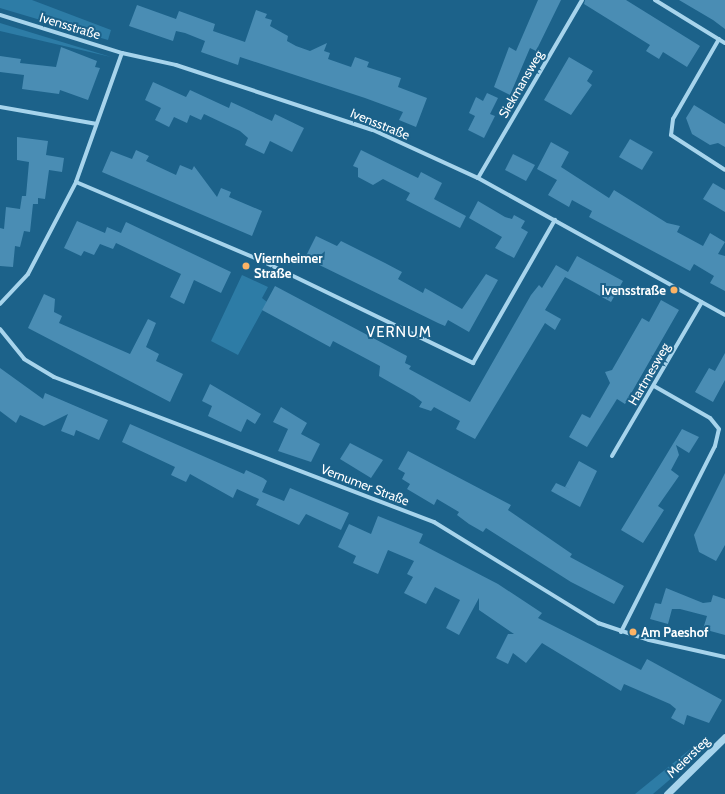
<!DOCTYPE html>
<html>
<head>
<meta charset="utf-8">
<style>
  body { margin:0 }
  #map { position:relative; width:725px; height:794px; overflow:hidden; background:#1c628a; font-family:Cabin,sans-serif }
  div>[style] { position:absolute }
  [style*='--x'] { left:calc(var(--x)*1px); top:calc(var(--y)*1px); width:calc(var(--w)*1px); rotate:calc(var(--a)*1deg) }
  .green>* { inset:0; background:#2d7ca6 }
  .building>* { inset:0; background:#4a8db4 }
  .minor>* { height:4px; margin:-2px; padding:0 2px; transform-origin:2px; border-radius:2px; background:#a7d4ec }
  .tertiary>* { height:7px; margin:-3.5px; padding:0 3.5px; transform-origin:3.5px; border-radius:3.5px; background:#a7d4ec }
  .dots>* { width:11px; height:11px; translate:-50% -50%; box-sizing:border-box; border:2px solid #1c628a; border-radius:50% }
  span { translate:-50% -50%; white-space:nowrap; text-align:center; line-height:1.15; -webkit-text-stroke:4px #1c628a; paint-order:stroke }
  .street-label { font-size:13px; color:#fff }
  .poi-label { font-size:13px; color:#fff; font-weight:700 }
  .left { translate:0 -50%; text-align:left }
  .right { translate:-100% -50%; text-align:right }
  .quarter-label { font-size:15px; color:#fff; letter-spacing:1px }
</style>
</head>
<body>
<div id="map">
  <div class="green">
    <i style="clip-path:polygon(0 0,32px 0,111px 30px,108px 40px,0 8px)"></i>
    <i style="clip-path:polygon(0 23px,111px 57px,0 31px)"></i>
    <i style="clip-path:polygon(242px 275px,268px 287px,262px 298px,267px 302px,238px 355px,211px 341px)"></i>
    <i style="clip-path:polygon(704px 738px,709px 746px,653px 794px,635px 794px)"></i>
  </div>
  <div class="building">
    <i style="clip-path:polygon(538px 0,561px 0,536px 51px,530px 48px,510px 95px,494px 87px,509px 47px,516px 51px)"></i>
    <i style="clip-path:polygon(585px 0,626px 0,700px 46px,687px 67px,663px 52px,659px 59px,646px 51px,650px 45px,584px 4px)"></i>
    <i style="clip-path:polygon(679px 0,725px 0,725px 29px,713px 20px)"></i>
    <i style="clip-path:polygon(137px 5px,176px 19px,179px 11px,215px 24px,213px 31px,245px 42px,256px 10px,267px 14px,265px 18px,272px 20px,270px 26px,288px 36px,287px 41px,296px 46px,310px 51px,327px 43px,324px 51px,330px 53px,328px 59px,351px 67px,355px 57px,369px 62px,367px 67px,401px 78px,398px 87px,427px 98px,416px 127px,399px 120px,403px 112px,365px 98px,240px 57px,238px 65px,201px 52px,205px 41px,185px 33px,176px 31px,173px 41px,129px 26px)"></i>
    <i style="clip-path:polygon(61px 47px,97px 61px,95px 67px,100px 68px,88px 100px,60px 90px,59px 94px,22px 89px,24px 75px,0 72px,0 56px,21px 59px,20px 63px,56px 67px)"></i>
    <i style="clip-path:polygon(569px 57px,593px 71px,587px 81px,592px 85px,571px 115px,544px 100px)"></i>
    <i style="clip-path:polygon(153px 82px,186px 97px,190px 90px,229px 108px,231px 102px,272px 121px,275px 114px,304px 128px,292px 152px,270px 141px,264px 154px,245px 145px,248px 138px,240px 131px,204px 114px,201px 120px,190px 115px,187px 123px,174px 117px,169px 127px,155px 120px,161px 108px,145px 100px)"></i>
    <i style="clip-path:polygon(487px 93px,498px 98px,490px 114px,495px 116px,484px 138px,468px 130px,475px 116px,469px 113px,476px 97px,483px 101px)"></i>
    <i style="clip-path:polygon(694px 105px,725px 124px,725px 147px,718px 143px,710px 145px,692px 134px,686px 118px)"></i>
    <i style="clip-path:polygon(17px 137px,48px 141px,46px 155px,64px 158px,62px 172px,49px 170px,45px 199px,38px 198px,38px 204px,33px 204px,30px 232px,24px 231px,20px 247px,15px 246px,13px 267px,0 266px,0 228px,4px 229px,6px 207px,20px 209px,22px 196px,26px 196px,29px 162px,17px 160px)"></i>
    <i style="clip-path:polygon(630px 139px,653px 152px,642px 170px,619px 157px)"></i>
    <i style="clip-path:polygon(551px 142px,569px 152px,561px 167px,609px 198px,614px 190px,667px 223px,680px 226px,677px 232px,703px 246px,710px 233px,725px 242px,718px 254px,725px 256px,725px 291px,710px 283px,714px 276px,694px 264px,690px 271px,589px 217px,592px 211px,572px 200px,569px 207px,548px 195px,557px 180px,537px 169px)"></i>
    <i style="clip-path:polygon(136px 150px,149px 156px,146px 161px,176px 175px,180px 165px,192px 170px,194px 166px,217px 197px,221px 188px,231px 192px,229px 197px,262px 211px,252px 236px,102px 172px,111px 151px,132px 159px)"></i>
    <i style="clip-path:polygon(361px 150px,418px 178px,421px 172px,442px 183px,434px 199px,466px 216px,460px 228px,406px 200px,410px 193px,383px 179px,373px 185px,358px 177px,358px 168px,353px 166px)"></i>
    <i style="clip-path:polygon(513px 154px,535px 165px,526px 181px,505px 170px)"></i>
    <i style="clip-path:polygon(713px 183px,725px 190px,725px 212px,703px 199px)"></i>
    <i style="clip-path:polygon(478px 201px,505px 217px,512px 219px,514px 215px,525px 221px,521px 228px,528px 232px,514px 258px,495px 248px,502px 237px,469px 218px)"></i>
    <i style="clip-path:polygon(77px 221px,105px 233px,107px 227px,121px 233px,126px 222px,231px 272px,221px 293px,194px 280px,184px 304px,170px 297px,181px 274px,116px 243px,113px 249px,100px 244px,94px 255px,84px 251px,81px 256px,64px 248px)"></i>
    <i style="clip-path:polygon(316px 236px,337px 246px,341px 241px,385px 263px,402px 272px,398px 279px,423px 293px,425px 288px,462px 309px,486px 274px,498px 280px,469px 332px,448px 320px,445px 326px,438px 323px,305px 258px)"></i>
    <i style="clip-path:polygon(577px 256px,623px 281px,611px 302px,565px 277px,545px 310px,561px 319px,555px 330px,545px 323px,475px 439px,456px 429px,460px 421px,434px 407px,431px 411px,419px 407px,422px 402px,414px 396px,379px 376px,380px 366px,333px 341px,330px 347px,262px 310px,275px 286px,407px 356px,405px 363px,411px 366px,409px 369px,470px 402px,531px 295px,539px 285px,542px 288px,556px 265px,568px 272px)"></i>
    <i style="clip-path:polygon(44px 294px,55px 299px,54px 312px,62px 316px,59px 323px,130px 354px,148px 319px,156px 323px,146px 347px,159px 354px,156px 361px,183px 374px,170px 402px,28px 328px)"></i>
    <i style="clip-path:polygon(661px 300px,679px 310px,625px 404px,617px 399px,587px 447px,569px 437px,582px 414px,590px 418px,610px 383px,605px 372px,612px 370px,642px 318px,649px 322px)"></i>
    <i style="clip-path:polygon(725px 353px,725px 380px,713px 402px,695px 392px,709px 368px,715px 371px)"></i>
    <i style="clip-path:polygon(0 368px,43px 399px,45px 393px,108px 420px,99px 440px,76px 430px,74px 436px,61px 431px,68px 414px,44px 426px,20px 415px,16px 423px,0 411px)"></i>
    <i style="clip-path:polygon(210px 384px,261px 414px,255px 424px,247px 419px,241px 432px,208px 416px,212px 406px,202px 401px)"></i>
    <i style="clip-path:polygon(281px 407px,307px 423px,301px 434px,320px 444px,311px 462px,278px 451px,288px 429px,273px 422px)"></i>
    <i style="clip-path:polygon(130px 424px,244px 474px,246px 470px,263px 478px,267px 481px,262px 492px,284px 501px,290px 488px,349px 513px,341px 530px,306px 514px,299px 525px,256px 505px,259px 499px,237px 489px,233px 498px,190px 474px,186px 482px,171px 475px,175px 467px,122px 442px)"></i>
    <i style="clip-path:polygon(682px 429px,699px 437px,689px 453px,676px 445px,679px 455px,671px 470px,679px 476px,658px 506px,664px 510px,643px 543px,621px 530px)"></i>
    <i style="clip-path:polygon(350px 443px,383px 460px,371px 478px,340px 459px)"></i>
    <i style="clip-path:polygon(408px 451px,511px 505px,508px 510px,572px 554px,570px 557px,624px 586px,614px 604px,571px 582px,486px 528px,483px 532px,469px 524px,457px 515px,459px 512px,437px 499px,434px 505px,407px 489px,410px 484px,402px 479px,405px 473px,398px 469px)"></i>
    <i style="clip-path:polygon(579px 461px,597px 471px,580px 507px,551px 491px,556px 483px,569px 489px,565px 487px)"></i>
    <i style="clip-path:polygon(725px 473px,725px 545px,716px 561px,699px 552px,694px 535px)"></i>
    <i style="clip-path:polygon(378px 516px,423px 534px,419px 543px,498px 584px,542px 613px,538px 618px,641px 670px,647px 659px,722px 700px,709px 723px,687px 715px,684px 725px,671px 718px,676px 709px,670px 704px,624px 684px,621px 691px,542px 643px,526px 663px,513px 653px,508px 664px,496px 658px,508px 634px,514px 634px,479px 610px,479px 598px,459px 635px,446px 628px,460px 600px,435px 587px,426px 604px,404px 593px,413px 577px,407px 574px,414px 561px,388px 550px,378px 574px,353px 563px,356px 556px,338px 547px,349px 524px,371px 534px)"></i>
    <i style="clip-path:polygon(666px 588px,703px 603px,711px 602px,713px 595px,725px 599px,725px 635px,703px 629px,707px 616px,680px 609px,672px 609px,668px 624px,650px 619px,655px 603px,661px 604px)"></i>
  </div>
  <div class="minor">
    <i style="--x:655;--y:0;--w:82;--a:31.6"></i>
    <i style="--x:0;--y:15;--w:128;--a:17.3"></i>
    <i style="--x:122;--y:53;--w:55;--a:12.5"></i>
    <i style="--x:176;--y:65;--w:207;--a:18.3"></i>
    <i style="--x:373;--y:130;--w:115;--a:24.6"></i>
    <i style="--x:478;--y:178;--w:282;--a:29"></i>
    <i style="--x:719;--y:39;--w:92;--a:119.9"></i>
    <i style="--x:673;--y:119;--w:16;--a:97"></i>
    <i style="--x:671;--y:135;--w:64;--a:32.9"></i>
    <i style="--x:0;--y:107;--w:97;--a:10"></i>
    <i style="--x:478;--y:178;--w:206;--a:-59.7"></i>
    <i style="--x:76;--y:182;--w:200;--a:23"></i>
    <i style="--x:260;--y:260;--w:237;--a:25.8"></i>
    <i style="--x:473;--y:363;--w:165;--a:-60.2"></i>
    <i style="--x:0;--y:304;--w:41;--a:-47"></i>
    <i style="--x:28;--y:274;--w:104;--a:-62.4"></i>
    <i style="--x:76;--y:182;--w:137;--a:-70.4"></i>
    <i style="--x:0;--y:329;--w:38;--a:51"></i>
    <i style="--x:24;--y:359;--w:35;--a:31"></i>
    <i style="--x:54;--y:377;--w:407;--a:20.9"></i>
    <i style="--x:434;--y:522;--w:193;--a:31.6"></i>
    <i style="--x:598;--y:623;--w:54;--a:18.4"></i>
    <i style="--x:649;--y:640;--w:78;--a:12.6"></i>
    <i style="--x:612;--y:456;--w:178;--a:-59.7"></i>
    <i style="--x:621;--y:632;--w:208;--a:-63.2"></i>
    <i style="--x:715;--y:446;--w:17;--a:-77"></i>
    <i style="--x:719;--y:429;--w:14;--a:-129"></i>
    <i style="--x:710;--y:418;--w:64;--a:-150.3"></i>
  </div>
  <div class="tertiary">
    <i style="--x:667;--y:794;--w:81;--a:-44.5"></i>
  </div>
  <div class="dots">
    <i style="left:246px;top:266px;background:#fcb365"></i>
    <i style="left:674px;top:290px;background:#fcb365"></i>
    <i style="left:633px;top:632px;background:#fcb365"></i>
  </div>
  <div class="street-label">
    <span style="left:70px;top:26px;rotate:17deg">Ivensstraße</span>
    <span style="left:521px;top:84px;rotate:-60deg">Siekmansweg</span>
    <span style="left:380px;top:124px;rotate:22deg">Ivensstraße</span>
    <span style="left:649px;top:374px;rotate:-60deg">Hartmesweg</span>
    <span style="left:365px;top:485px;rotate:21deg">Vernumer Straße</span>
    <span style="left:688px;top:757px;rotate:-44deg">Meiersteg</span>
  </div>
  <div class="poi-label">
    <span class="left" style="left:254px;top:266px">Viernheimer<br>Straße</span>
    <span class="right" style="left:666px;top:290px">Ivensstraße</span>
    <span class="left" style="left:641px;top:632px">Am Paeshof</span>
  </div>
  <div class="quarter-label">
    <span style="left:399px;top:333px">VERNUM</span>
  </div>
</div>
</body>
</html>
